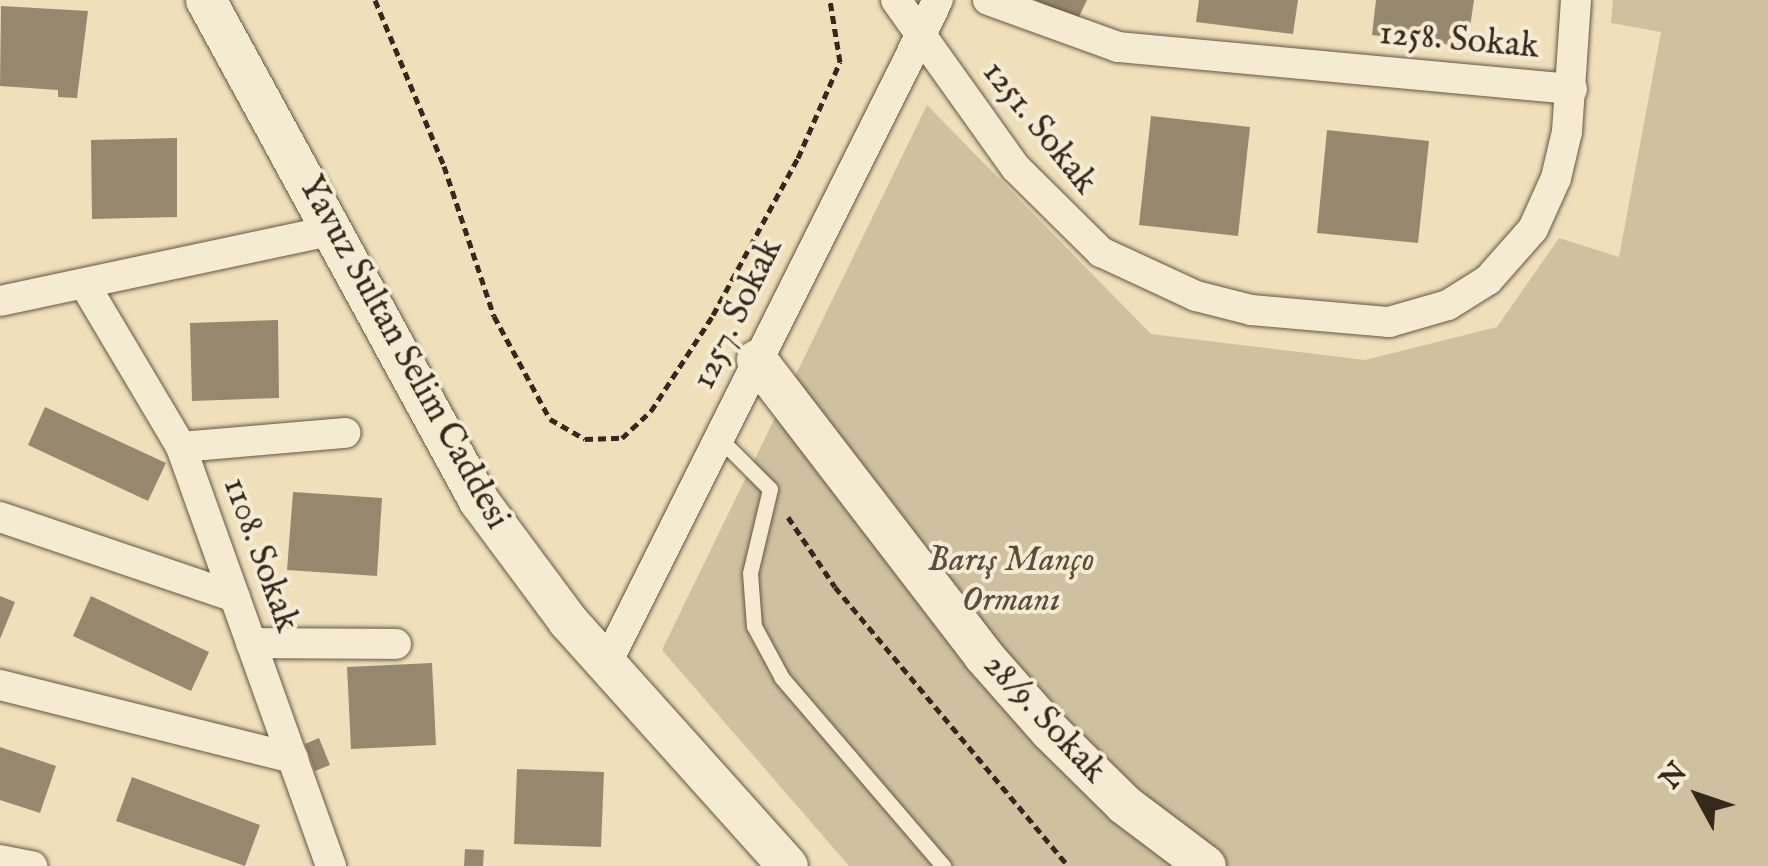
<!DOCTYPE html>
<html>
<head>
<meta charset="utf-8">
<style>
  body { margin:0 }
  #map { position:relative; width:1768px; height:866px; overflow:hidden; background:#efe0bb; font-family:"IM FELL English",serif }
  div>[style] { position:absolute }
  [style*='--x'] { left:calc(var(--x)*1px); top:calc(var(--y)*1px); width:calc(var(--w)*1px); rotate:calc(var(--a)*1deg) }
  .green>* { inset:0; background:#cfc1a0 }
  .building>* { inset:0; background:#96886f }
  .path>* { height:5px; margin-top:-2.5px; transform-origin:0; background:repeating-linear-gradient(90deg,#35281d 0 8px,transparent 0 13px) }
  .roads { filter:drop-shadow(0 0 2px #645644) drop-shadow(0 0 2px #645644) }
  .lane>* { height:15px; margin:-7.5px; padding:0 7.5px; transform-origin:7.5px; border-radius:7.5px; background:#f5ebd3 }
  .street>* { height:30px; margin:-15px; padding:0 15px; transform-origin:15px; border-radius:15px; background:#f5ebd3 }
  .secondary>* { height:40px; margin:-20px; padding:0 20px; transform-origin:20px; border-radius:20px; background:#f5ebd3 }
  span { translate:-50% -50%; white-space:nowrap; text-align:center; line-height:1.15; -webkit-text-stroke:8px #f5ebd3; paint-order:stroke }
  .street-label { font-size:35px; color:#35281d }
  .park-label { font-size:35px; color:#5c4e3e; font-style:italic }
  .north { position:absolute; left:1648px; top:746px; width:100px; height:100px; -webkit-text-stroke:8px #f5ebd3; paint-order:stroke; rotate:310deg; font-size:28px; font-weight:700; line-height:40px; text-align:center; color:#35281d }
  .north::after { content:''; display:block; margin:auto; width:35px; height:45px; background:#35281d; clip-path:polygon(50% 0,100% 100%,50% 72%,0 100%) }
</style>
</head>
<body>
<div id="map">
  <div class="green">
    <i style="clip-path:polygon(1613px 0,1768px 0,1768px 866px,849px 866px,662px 650px,927px 105px,1151px 334px,1365px 360px,1497px 327px,1559px 238px,1619px 257px,1661px 32px,1611px 23px)"></i>
  </div>
  <div class="building">
    <i style="clip-path:polygon(1035px 0,1087px 0,1077px 21px)"></i>
    <i style="clip-path:polygon(1199px 0,1298px 0,1293px 34px,1196px 22px)"></i>
    <i style="clip-path:polygon(1376px 0,1474px 0,1467px 47px,1372px 35px)"></i>
    <i style="clip-path:polygon(1px 6px,88px 11px,77px 98px,58px 97px,58px 90px,0 86px)"></i>
    <i style="clip-path:polygon(1151px 116px,1250px 127px,1238px 236px,1139px 225px)"></i>
    <i style="clip-path:polygon(1327px 130px,1429px 141px,1418px 243px,1317px 233px)"></i>
    <i style="clip-path:polygon(177px 138px,177px 217px,92px 219px,91px 140px)"></i>
    <i style="clip-path:polygon(278px 320px,279px 398px,192px 401px,190px 323px)"></i>
    <i style="clip-path:polygon(45px 407px,166px 463px,148px 501px,28px 445px)"></i>
    <i style="clip-path:polygon(293px 492px,382px 498px,377px 576px,287px 570px)"></i>
    <i style="clip-path:polygon(0 596px,15px 602px,0 639px)"></i>
    <i style="clip-path:polygon(91px 596px,209px 652px,191px 691px,73px 636px)"></i>
    <i style="clip-path:polygon(432px 663px,436px 745px,351px 749px,347px 667px)"></i>
    <i style="clip-path:polygon(319px 738px,330px 765px,315px 771px,305px 744px)"></i>
    <i style="clip-path:polygon(0 747px,56px 766px,40px 813px,0 800px)"></i>
    <i style="clip-path:polygon(517px 769px,604px 772px,601px 847px,514px 844px)"></i>
    <i style="clip-path:polygon(132px 777px,260px 825px,245px 866px,116px 821px)"></i>
    <i style="clip-path:polygon(465px 849px,484px 850px,483px 866px,464px 866px)"></i>
  </div>
  <div class="path">
    <i style="--x:375;--y:0;--w:180;--a:67.4"></i>
    <i style="--x:444;--y:166;--w:158;--a:71.6"></i>
    <i style="--x:494;--y:316;--w:117;--a:61.5"></i>
    <i style="--x:550;--y:419;--w:40;--a:29.7"></i>
    <i style="--x:585;--y:439;--w:37;--a:-2"></i>
    <i style="--x:622;--y:438;--w:40;--a:-43"></i>
    <i style="--x:651;--y:411;--w:114;--a:-57.1"></i>
    <i style="--x:713;--y:315;--w:179;--a:-61.6"></i>
    <i style="--x:798;--y:158;--w:105;--a:-66.4"></i>
    <i style="--x:840;--y:62;--w:63;--a:-99.2"></i>
    <i style="--x:788;--y:517;--w:84;--a:56.1"></i>
    <i style="--x:835;--y:587;--w:363;--a:50.1"></i>
  </div>
  <div class="roads">
    <div class="lane">
      <i style="--x:719;--y:438;--w:72;--a:45"></i>
      <i style="--x:770;--y:489;--w:86;--a:103.4"></i>
      <i style="--x:750;--y:573;--w:53;--a:85.7"></i>
      <i style="--x:754;--y:626;--w:59;--a:61.7"></i>
      <i style="--x:782;--y:678;--w:248;--a:49.4"></i>
    </div>
    <div class="street">
      <i style="--x:896;--y:0;--w:206;--a:54.5"></i>
      <i style="--x:1016;--y:168;--w:120;--a:44.7"></i>
      <i style="--x:1101;--y:252;--w:105;--a:24.9"></i>
      <i style="--x:1196;--y:296;--w:57;--a:14.3"></i>
      <i style="--x:1251;--y:310;--w:139;--a:5"></i>
      <i style="--x:1389;--y:322;--w:61;--a:-16.1"></i>
      <i style="--x:1448;--y:305;--w:47;--a:-32"></i>
      <i style="--x:1488;--y:280;--w:68;--a:-48.6"></i>
      <i style="--x:1533;--y:229;--w:56;--a:-65.7"></i>
      <i style="--x:1556;--y:178;--w:47;--a:-76.6"></i>
      <i style="--x:1567;--y:132;--w:132;--a:-86.1"></i>
      <i style="--x:988;--y:0;--w:138;--a:19.9"></i>
      <i style="--x:1118;--y:47;--w:456;--a:5.3"></i>
      <i style="--x:85;--y:285;--w:188;--a:59.3"></i>
      <i style="--x:181;--y:447;--w:445;--a:70.3"></i>
      <i style="--x:0;--y:301;--w:342;--a:-12"></i>
      <i style="--x:181;--y:447;--w:165;--a:-4.9"></i>
      <i style="--x:0;--y:517;--w:248;--a:18.8"></i>
      <i style="--x:251;--y:643;--w:145;--a:0.4"></i>
      <i style="--x:607;--y:663;--w:741;--a:-63.47"></i>
      <i style="--x:0;--y:685;--w:302;--a:14"></i>
      <i style="--x:0;--y:860;--w:33;--a:11"></i>
    </div>
    <div class="secondary">
      <i style="--x:206;--y:0;--w:571;--a:61.41"></i>
      <i style="--x:479;--y:501;--w:149;--a:53.4"></i>
      <i style="--x:568;--y:621;--w:329;--a:48.1"></i>
      <i style="--x:757;--y:360;--w:372;--a:52.5"></i>
      <i style="--x:983;--y:655;--w:101;--a:48.6"></i>
      <i style="--x:1050;--y:731;--w:105;--a:44.6"></i>
      <i style="--x:1125;--y:805;--w:101;--a:37"></i>
    </div>
  </div>
  <div class="street-label">
    <span style="left:1459px;top:41px;rotate:5deg">1258. Sokak</span>
    <span style="left:1039px;top:128px;rotate:51deg">1251. Sokak</span>
    <span style="left:738px;top:314px;rotate:-64deg">1257. Sokak</span>
    <span style="left:403px;top:353px;rotate:61deg">Yavuz Sultan Selim Caddesi</span>
    <span style="left:260px;top:555px;rotate:70deg">1108. Sokak</span>
    <span style="left:1044px;top:719px;rotate:47deg">28/9. Sokak</span>
  </div>
  <div class="park-label">
    <span style="left:1011px;top:581px">Barış Manço<br>Ormanı</span>
  </div>
  <div class="north">N</div>
</div>
</body>
</html>
